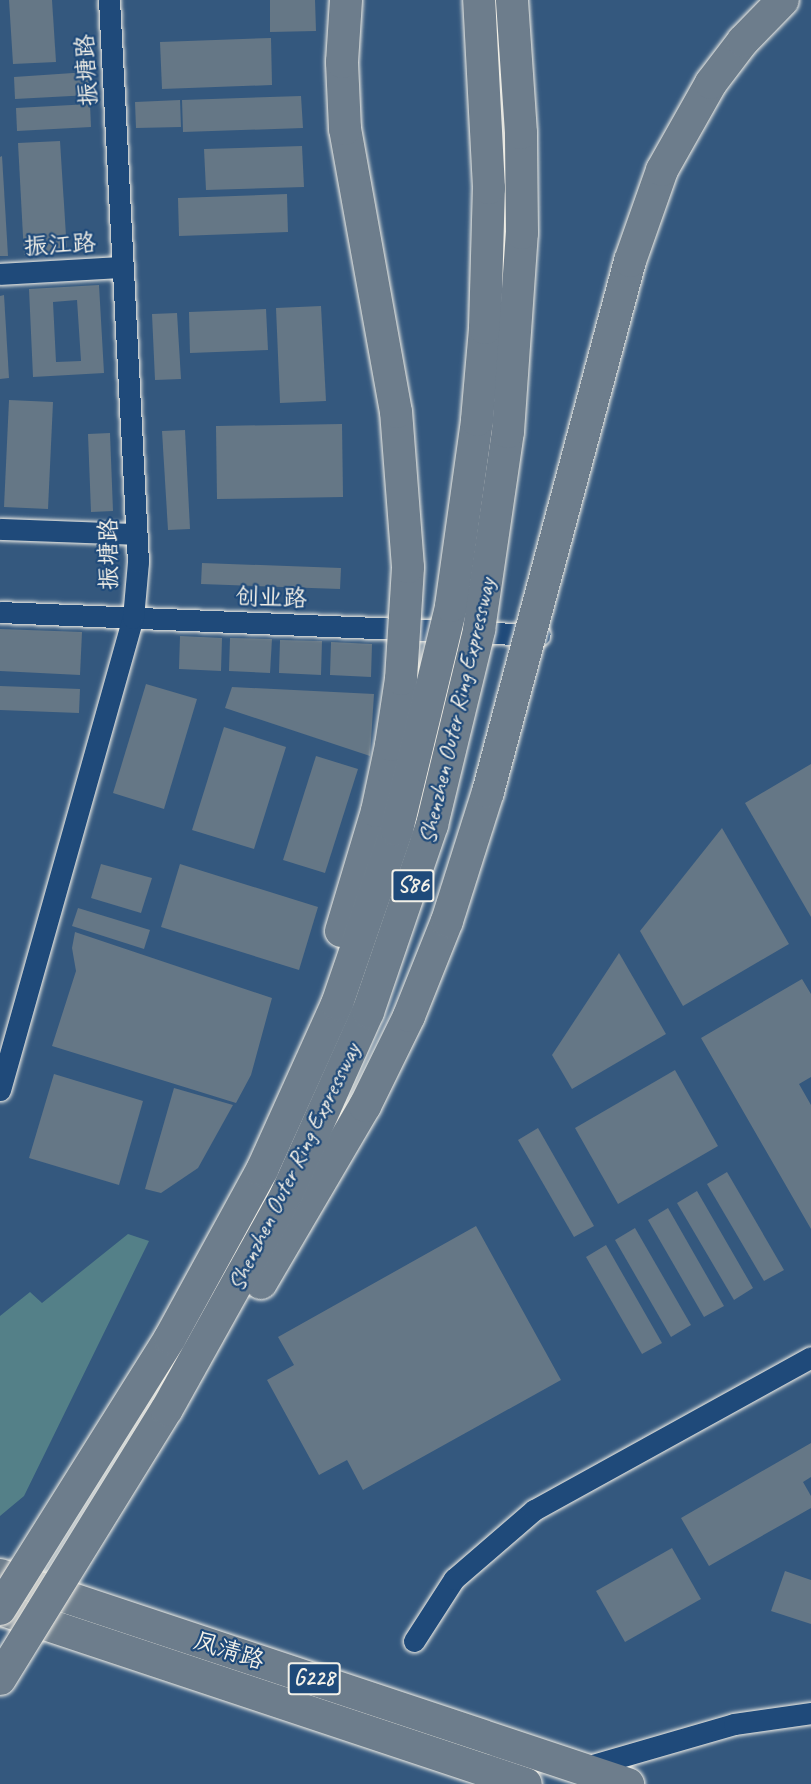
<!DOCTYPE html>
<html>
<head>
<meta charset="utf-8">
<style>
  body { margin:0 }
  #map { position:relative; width:811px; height:1784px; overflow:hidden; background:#34587e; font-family:Caveat,"LXGW WenKai TC",sans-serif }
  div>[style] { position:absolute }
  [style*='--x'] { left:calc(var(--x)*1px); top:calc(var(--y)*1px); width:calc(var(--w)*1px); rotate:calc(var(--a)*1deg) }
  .green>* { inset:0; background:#548088 }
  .building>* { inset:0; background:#657786 }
  .roads { filter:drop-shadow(0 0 2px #f4f1e8) drop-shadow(0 0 2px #f4f1e8) }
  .minor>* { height:21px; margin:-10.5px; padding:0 10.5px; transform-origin:10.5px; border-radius:10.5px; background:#1f4a7a }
  .highway>* { height:32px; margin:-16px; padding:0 16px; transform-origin:16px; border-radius:16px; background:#6d7d8c }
  .bridges { filter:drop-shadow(0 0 2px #f4f1e8) drop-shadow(0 0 2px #f4f1e8) }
  .highway-bridge>* { height:32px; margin:-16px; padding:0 16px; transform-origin:16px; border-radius:16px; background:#6d7d8c }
  span { translate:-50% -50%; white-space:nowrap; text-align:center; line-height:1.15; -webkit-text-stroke:4.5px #1f4a7a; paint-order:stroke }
  .shield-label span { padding:2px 4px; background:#1f4a7a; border:2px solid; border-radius:4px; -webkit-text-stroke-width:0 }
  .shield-label { font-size:22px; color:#f4f1e8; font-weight:700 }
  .street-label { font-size:24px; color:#f4f1e8 }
</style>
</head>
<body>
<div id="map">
  <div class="green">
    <i style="clip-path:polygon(128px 1234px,149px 1241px,24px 1496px,0 1516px,0 1316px,30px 1292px,42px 1303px)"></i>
  </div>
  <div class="building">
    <i style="clip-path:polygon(9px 0,52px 0,56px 62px,13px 64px)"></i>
    <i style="clip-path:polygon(270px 0,315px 0,316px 31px,270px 32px)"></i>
    <i style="clip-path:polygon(271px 38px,272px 85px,162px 89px,160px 42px)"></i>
    <i style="clip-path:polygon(88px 72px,90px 95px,15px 99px,14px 77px)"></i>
    <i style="clip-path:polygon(301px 96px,303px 128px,183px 132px,182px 100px)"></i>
    <i style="clip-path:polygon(180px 100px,181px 127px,136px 128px,135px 102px)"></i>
    <i style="clip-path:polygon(90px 104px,91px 127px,17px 131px,16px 108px)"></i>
    <i style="clip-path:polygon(60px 141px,67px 252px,24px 255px,18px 143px)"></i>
    <i style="clip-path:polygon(302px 146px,304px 187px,206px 190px,204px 149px)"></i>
    <i style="clip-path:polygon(2px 156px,8px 256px,0 256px,0 157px)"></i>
    <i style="clip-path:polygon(287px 194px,288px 232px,179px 236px,178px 198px)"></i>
    <i style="clip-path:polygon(evenodd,99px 285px,104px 373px,33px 377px,29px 289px,99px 285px,77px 300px,81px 361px,56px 362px,53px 302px,77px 300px)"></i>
    <i style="clip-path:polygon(4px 295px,9px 378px,0 379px,0 296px)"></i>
    <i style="clip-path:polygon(321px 306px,326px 401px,280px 403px,276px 308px)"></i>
    <i style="clip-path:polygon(266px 309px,268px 350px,190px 353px,189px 312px)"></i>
    <i style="clip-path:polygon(177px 313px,181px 379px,155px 380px,152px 314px)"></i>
    <i style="clip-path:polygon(9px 400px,53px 402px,48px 509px,4px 507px)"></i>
    <i style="clip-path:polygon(342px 424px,343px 497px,217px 499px,216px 426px)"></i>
    <i style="clip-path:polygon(185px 430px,190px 529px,168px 530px,162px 431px)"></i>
    <i style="clip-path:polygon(110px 433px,113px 511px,91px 512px,88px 434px)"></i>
    <i style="clip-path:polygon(202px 563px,341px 568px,340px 589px,201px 584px)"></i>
    <i style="clip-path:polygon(0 629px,82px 632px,80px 675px,0 671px)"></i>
    <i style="clip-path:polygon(180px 636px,222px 638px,221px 671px,179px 669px)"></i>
    <i style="clip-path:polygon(230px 638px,272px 639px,270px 673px,229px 671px)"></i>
    <i style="clip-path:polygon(280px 640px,322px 641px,321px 675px,279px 673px)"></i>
    <i style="clip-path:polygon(331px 642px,372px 644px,371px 677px,330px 675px)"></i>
    <i style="clip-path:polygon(146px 684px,197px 699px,164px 809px,113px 793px)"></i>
    <i style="clip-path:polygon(0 686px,80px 689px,79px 713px,0 710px)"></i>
    <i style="clip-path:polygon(232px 687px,374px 694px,370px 756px,225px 708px)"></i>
    <i style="clip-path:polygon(224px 727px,286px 747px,254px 849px,192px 830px)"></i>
    <i style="clip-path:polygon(316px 756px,358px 769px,325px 873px,283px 860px)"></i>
    <i style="clip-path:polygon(811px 764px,811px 917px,745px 803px)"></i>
    <i style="clip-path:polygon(722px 828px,789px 944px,683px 1006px,640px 931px)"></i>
    <i style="clip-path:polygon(101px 864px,152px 878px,141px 913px,91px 898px)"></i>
    <i style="clip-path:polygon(180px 864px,318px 907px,299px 970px,161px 927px)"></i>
    <i style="clip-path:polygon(78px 908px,150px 930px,144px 949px,72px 926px)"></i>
    <i style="clip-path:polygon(75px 932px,272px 998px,251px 1075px,236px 1103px,52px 1046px,76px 971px,72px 948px)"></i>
    <i style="clip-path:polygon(619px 953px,666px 1034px,572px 1089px,552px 1055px)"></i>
    <i style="clip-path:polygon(802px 979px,811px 994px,811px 1077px,799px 1084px,811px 1105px,811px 1229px,701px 1038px)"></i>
    <i style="clip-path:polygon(675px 1070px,718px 1146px,618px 1204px,575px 1128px)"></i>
    <i style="clip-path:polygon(54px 1074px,143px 1101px,119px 1185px,29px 1158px)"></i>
    <i style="clip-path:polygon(174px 1088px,233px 1105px,198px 1168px,161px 1193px,145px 1189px)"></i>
    <i style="clip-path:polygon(538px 1128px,594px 1226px,574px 1237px,518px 1140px)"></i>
    <i style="clip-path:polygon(727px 1172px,784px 1270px,764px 1281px,707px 1184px)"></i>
    <i style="clip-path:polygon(697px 1191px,753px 1288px,734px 1300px,677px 1203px)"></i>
    <i style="clip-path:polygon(668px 1208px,724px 1306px,704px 1317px,648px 1220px)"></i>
    <i style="clip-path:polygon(476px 1226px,561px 1380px,363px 1490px,347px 1460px,319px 1475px,267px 1380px,294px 1365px,278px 1337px)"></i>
    <i style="clip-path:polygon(635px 1228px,691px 1325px,671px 1337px,615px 1240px)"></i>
    <i style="clip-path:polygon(606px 1245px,662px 1343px,642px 1354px,586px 1257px)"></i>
    <i style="clip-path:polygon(811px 1443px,811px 1477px,803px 1482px,811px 1496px,811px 1508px,709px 1566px,681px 1518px)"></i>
    <i style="clip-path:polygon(672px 1548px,701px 1599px,625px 1642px,596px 1591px)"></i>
    <i style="clip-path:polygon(785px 1571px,811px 1580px,811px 1624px,771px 1611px)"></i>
  </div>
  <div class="roads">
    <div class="minor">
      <i style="--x:0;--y:274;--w:123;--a:-3.3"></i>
      <i style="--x:0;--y:529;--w:136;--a:2.1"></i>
      <i style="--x:0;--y:612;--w:540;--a:2.44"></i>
      <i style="--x:0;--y:1090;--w:490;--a:-74.3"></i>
      <i style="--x:133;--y:618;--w:56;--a:-84.9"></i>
      <i style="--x:138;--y:562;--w:563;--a:-92.95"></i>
      <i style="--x:414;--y:1641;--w:74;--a:-57.2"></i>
      <i style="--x:454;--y:1579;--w:106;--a:-40.8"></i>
      <i style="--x:534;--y:1510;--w:316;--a:-28.9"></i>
      <i style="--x:582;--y:1768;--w:158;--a:-16.1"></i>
      <i style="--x:734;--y:1724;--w:78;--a:-8.1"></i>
    </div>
    <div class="highway">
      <i style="--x:0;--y:1575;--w:662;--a:18.41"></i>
      <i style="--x:0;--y:1609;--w:554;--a:18.4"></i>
    </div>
  </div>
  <div class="bridges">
    <div class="highway-bridge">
      <i style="--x:341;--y:931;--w:125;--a:-73.3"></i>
      <i style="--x:377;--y:811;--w:67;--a:-78"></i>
      <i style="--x:391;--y:745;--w:67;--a:-81.4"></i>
      <i style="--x:401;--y:679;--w:112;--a:-86.4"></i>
      <i style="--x:408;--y:567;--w:155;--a:-94.4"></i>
      <i style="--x:396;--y:412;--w:288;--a:-100.2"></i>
      <i style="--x:345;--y:129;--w:67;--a:-92.6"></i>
      <i style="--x:342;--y:62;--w:62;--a:-86.3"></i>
      <i style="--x:261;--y:1283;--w:205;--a:-59.6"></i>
      <i style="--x:365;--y:1106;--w:100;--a:-63.9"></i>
      <i style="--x:409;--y:1016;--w:102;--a:-68.2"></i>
      <i style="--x:447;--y:921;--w:135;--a:-72.4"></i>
      <i style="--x:488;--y:792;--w:550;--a:-75.03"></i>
      <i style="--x:630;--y:261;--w:96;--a:-70.6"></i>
      <i style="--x:662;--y:170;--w:100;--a:-60.6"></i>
      <i style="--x:711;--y:83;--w:53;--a:-52.7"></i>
      <i style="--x:743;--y:41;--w:57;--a:-45.7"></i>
      <i style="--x:0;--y:1609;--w:320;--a:-57.9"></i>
      <i style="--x:170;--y:1338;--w:192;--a:-61.3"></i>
      <i style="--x:262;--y:1170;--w:182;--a:-65.7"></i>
      <i style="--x:337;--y:1004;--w:184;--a:-71"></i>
      <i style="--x:397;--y:830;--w:230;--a:-76.4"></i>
      <i style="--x:451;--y:606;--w:188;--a:-82"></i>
      <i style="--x:477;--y:420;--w:92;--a:-85"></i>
      <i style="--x:485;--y:328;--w:140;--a:-88.4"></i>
      <i style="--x:489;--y:188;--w:188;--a:-93"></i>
      <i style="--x:0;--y:1679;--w:317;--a:-58.3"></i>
      <i style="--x:167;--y:1409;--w:245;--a:-60.9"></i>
      <i style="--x:286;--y:1195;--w:201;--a:-65.9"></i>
      <i style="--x:368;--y:1012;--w:198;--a:-71.1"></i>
      <i style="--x:432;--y:825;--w:201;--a:-76.4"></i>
      <i style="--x:479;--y:630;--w:200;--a:-81.7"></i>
      <i style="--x:508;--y:432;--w:199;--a:-86"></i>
      <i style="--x:522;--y:233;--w:100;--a:-90.6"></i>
      <i style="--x:521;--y:133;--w:133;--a:-93.9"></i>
    </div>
  </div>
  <div class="shield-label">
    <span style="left:413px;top:886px">S86</span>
    <span style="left:314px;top:1679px">G228</span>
  </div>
  <div class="street-label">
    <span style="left:87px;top:70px;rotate:-93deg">振塘路</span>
    <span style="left:60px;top:245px;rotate:-3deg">振江路</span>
    <span style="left:109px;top:554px;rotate:-90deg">振塘路</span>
    <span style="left:271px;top:598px;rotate:2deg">创业路</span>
    <span style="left:457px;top:711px;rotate:-77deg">Shenzhen Outer Ring Expressway</span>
    <span style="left:294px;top:1167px;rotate:-64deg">Shenzhen Outer Ring Expressway</span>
    <span style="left:229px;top:1651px;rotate:18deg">凤清路</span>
  </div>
</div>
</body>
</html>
